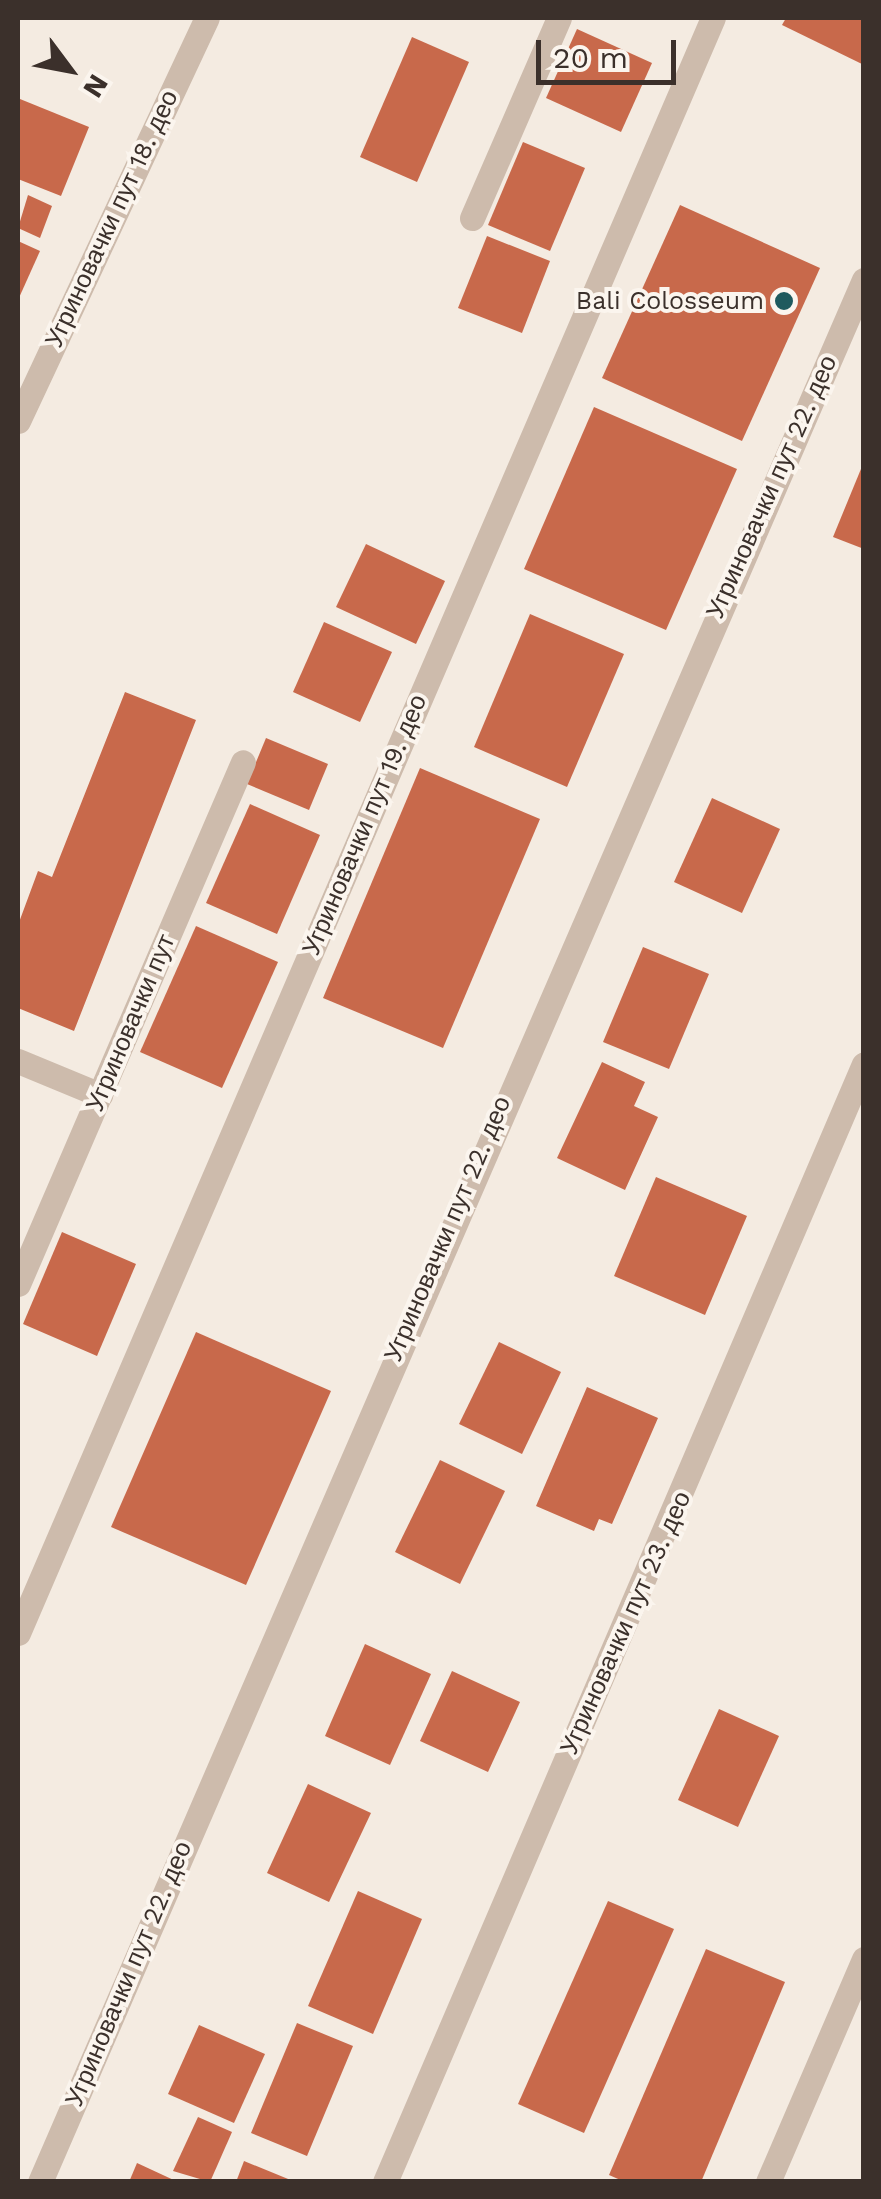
<!DOCTYPE html>
<html>
<head>
<meta charset="utf-8">
<style>
  body { margin:0 }
  #map { position:relative; width:881px; height:2199px; overflow:hidden; background:#f4ebe1; font-family:"Work Sans",sans-serif }
  div>[style] { position:absolute }
  [style*='--x'] { left:calc(var(--x)*1px); top:calc(var(--y)*1px); width:calc(var(--w)*1px); rotate:calc(var(--a)*1deg) }
  .building>* { inset:0; background:#c8694b }
  .minor>* { height:25px; margin:-12.5px; padding:0 12.5px; transform-origin:12.5px; border-radius:12.5px; background:#cdbbac }
  .dots>* { width:28px; height:28px; translate:-50% -50%; box-sizing:border-box; border:5px solid #fbf5ee; border-radius:50% }
  span { translate:-50% -50%; white-space:nowrap; text-align:center; line-height:1.15; -webkit-text-stroke:8px #fbf5ee; paint-order:stroke }
  .street-label { font-size:25px; color:#3b302b }
  .poi-label { font-size:25px; color:#3b302b }
  .right { translate:-100% -50%; text-align:right }
  .frame { position:absolute; inset:0; border:20px solid #3b302b; pointer-events:none }
  .north { position:absolute; left:20px; top:20px; width:100px; height:100px; -webkit-text-stroke:8px #fbf5ee; paint-order:stroke; rotate:122deg; font-size:28px; font-weight:700; line-height:40px; text-align:center; color:#3b302b }
  .north::after { content:''; display:block; margin:auto; width:35px; height:45px; background:#3b302b; clip-path:polygon(50% 0,100% 100%,50% 72%,0 100%) }
  .scale { position:absolute; left:536px; top:40px; width:140px; height:45px; box-sizing:border-box; border:5px solid #3b302b; border-top:0; padding-left:12px; font-size:30px; line-height:35px; white-space:nowrap; color:#3b302b; -webkit-text-stroke:8px #fbf5ee; paint-order:stroke }
</style>
</head>
<body>
<div id="map">
  <div class="building">
    <i style="clip-path:polygon(786px 18px,864px 18px,864px 65px,782px 25px)"></i>
    <i style="clip-path:polygon(577px 29px,652px 63px,621px 132px,546px 98px)"></i>
    <i style="clip-path:polygon(412px 37px,469px 62px,417px 182px,360px 157px)"></i>
    <i style="clip-path:polygon(20px 99px,89px 127px,61px 196px,18px 179px)"></i>
    <i style="clip-path:polygon(523px 142px,585px 168px,550px 251px,488px 225px)"></i>
    <i style="clip-path:polygon(28px 195px,52px 206px,40px 238px,18px 228px)"></i>
    <i style="clip-path:polygon(680px 205px,820px 268px,742px 441px,602px 378px)"></i>
    <i style="clip-path:polygon(487px 236px,550px 261px,522px 333px,458px 308px)"></i>
    <i style="clip-path:polygon(18px 241px,40px 251px,18px 300px)"></i>
    <i style="clip-path:polygon(594px 407px,737px 469px,666px 630px,524px 569px)"></i>
    <i style="clip-path:polygon(863px 464px,864px 464px,864px 549px,833px 537px)"></i>
    <i style="clip-path:polygon(366px 544px,445px 581px,416px 644px,336px 607px)"></i>
    <i style="clip-path:polygon(530px 614px,624px 654px,567px 787px,474px 747px)"></i>
    <i style="clip-path:polygon(324px 622px,392px 652px,360px 722px,293px 692px)"></i>
    <i style="clip-path:polygon(125px 692px,196px 720px,74px 1031px,18px 1008px,18px 925px,38px 871px,52px 877px)"></i>
    <i style="clip-path:polygon(266px 738px,328px 764px,309px 810px,247px 784px)"></i>
    <i style="clip-path:polygon(420px 768px,540px 819px,443px 1048px,323px 998px)"></i>
    <i style="clip-path:polygon(712px 798px,780px 829px,742px 913px,674px 882px)"></i>
    <i style="clip-path:polygon(250px 804px,320px 835px,277px 934px,206px 903px)"></i>
    <i style="clip-path:polygon(196px 926px,278px 962px,222px 1088px,140px 1052px)"></i>
    <i style="clip-path:polygon(643px 947px,709px 974px,669px 1069px,603px 1042px)"></i>
    <i style="clip-path:polygon(602px 1062px,645px 1082px,634px 1106px,658px 1117px,625px 1190px,557px 1158px)"></i>
    <i style="clip-path:polygon(656px 1177px,747px 1216px,705px 1315px,614px 1276px)"></i>
    <i style="clip-path:polygon(62px 1232px,136px 1264px,97px 1356px,23px 1324px)"></i>
    <i style="clip-path:polygon(196px 1332px,331px 1391px,246px 1585px,111px 1527px)"></i>
    <i style="clip-path:polygon(499px 1342px,561px 1372px,522px 1454px,459px 1424px)"></i>
    <i style="clip-path:polygon(587px 1387px,658px 1418px,612px 1524px,599px 1519px,594px 1531px,536px 1506px)"></i>
    <i style="clip-path:polygon(440px 1460px,505px 1491px,460px 1584px,395px 1552px)"></i>
    <i style="clip-path:polygon(365px 1644px,431px 1674px,390px 1765px,325px 1736px)"></i>
    <i style="clip-path:polygon(452px 1671px,520px 1702px,488px 1772px,420px 1741px)"></i>
    <i style="clip-path:polygon(719px 1709px,779px 1736px,738px 1827px,678px 1800px)"></i>
    <i style="clip-path:polygon(308px 1784px,371px 1813px,329px 1902px,267px 1873px)"></i>
    <i style="clip-path:polygon(358px 1891px,422px 1919px,373px 2034px,308px 2006px)"></i>
    <i style="clip-path:polygon(608px 1901px,674px 1929px,584px 2133px,518px 2104px)"></i>
    <i style="clip-path:polygon(706px 1949px,785px 1982px,701px 2182px,625px 2182px,609px 2175px)"></i>
    <i style="clip-path:polygon(297px 2023px,353px 2046px,307px 2156px,251px 2133px)"></i>
    <i style="clip-path:polygon(199px 2025px,265px 2054px,234px 2123px,168px 2094px)"></i>
    <i style="clip-path:polygon(198px 2117px,232px 2132px,210px 2182px,173px 2171px)"></i>
    <i style="clip-path:polygon(244px 2161px,293px 2181px,293px 2182px,236px 2182px)"></i>
    <i style="clip-path:polygon(137px 2163px,178px 2182px,129px 2182px)"></i>
  </div>
  <div class="minor">
    <i style="--x:472;--y:218;--w:218;--a:-66.5"></i>
    <i style="--x:18;--y:421;--w:445;--a:-64.9"></i>
    <i style="--x:18;--y:1061;--w:89;--a:22.5"></i>
    <i style="--x:18;--y:1284;--w:568;--a:-66.68"></i>
    <i style="--x:18;--y:1633;--w:1758;--a:-66.72"></i>
    <i style="--x:40;--y:2182;--w:2073;--a:-66.58"></i>
    <i style="--x:385;--y:2182;--w:1216;--a:-66.81"></i>
    <i style="--x:768;--y:2182;--w:243;--a:-66.7"></i>
  </div>
  <div class="dots">
    <i style="left:784px;top:301px;background:#1f5a5e"></i>
  </div>
  <div class="street-label">
    <span style="left:112px;top:219px;rotate:-65deg">Угриновачки пут 18. део</span>
    <span style="left:772px;top:487px;rotate:-66deg">Угриновачки пут 22. део</span>
    <span style="left:365px;top:825px;rotate:-67deg">Угриновачки пут 19. део</span>
    <span style="left:131px;top:1023px;rotate:-67deg">Угриновачки пут</span>
    <span style="left:448px;top:1229px;rotate:-67deg">Угриновачки пут 22. део</span>
    <span style="left:626px;top:1623px;rotate:-66deg">Угриновачки пут 23. део</span>
    <span style="left:129px;top:1974px;rotate:-67deg">Угриновачки пут 22. део</span>
  </div>
  <div class="poi-label">
    <span class="right" style="left:764px;top:301px">Bali Colosseum</span>
  </div>
  <div class="frame"></div>
  <div class="north">N</div>
  <div class="scale">20 m</div>
</div>
</body>
</html>
